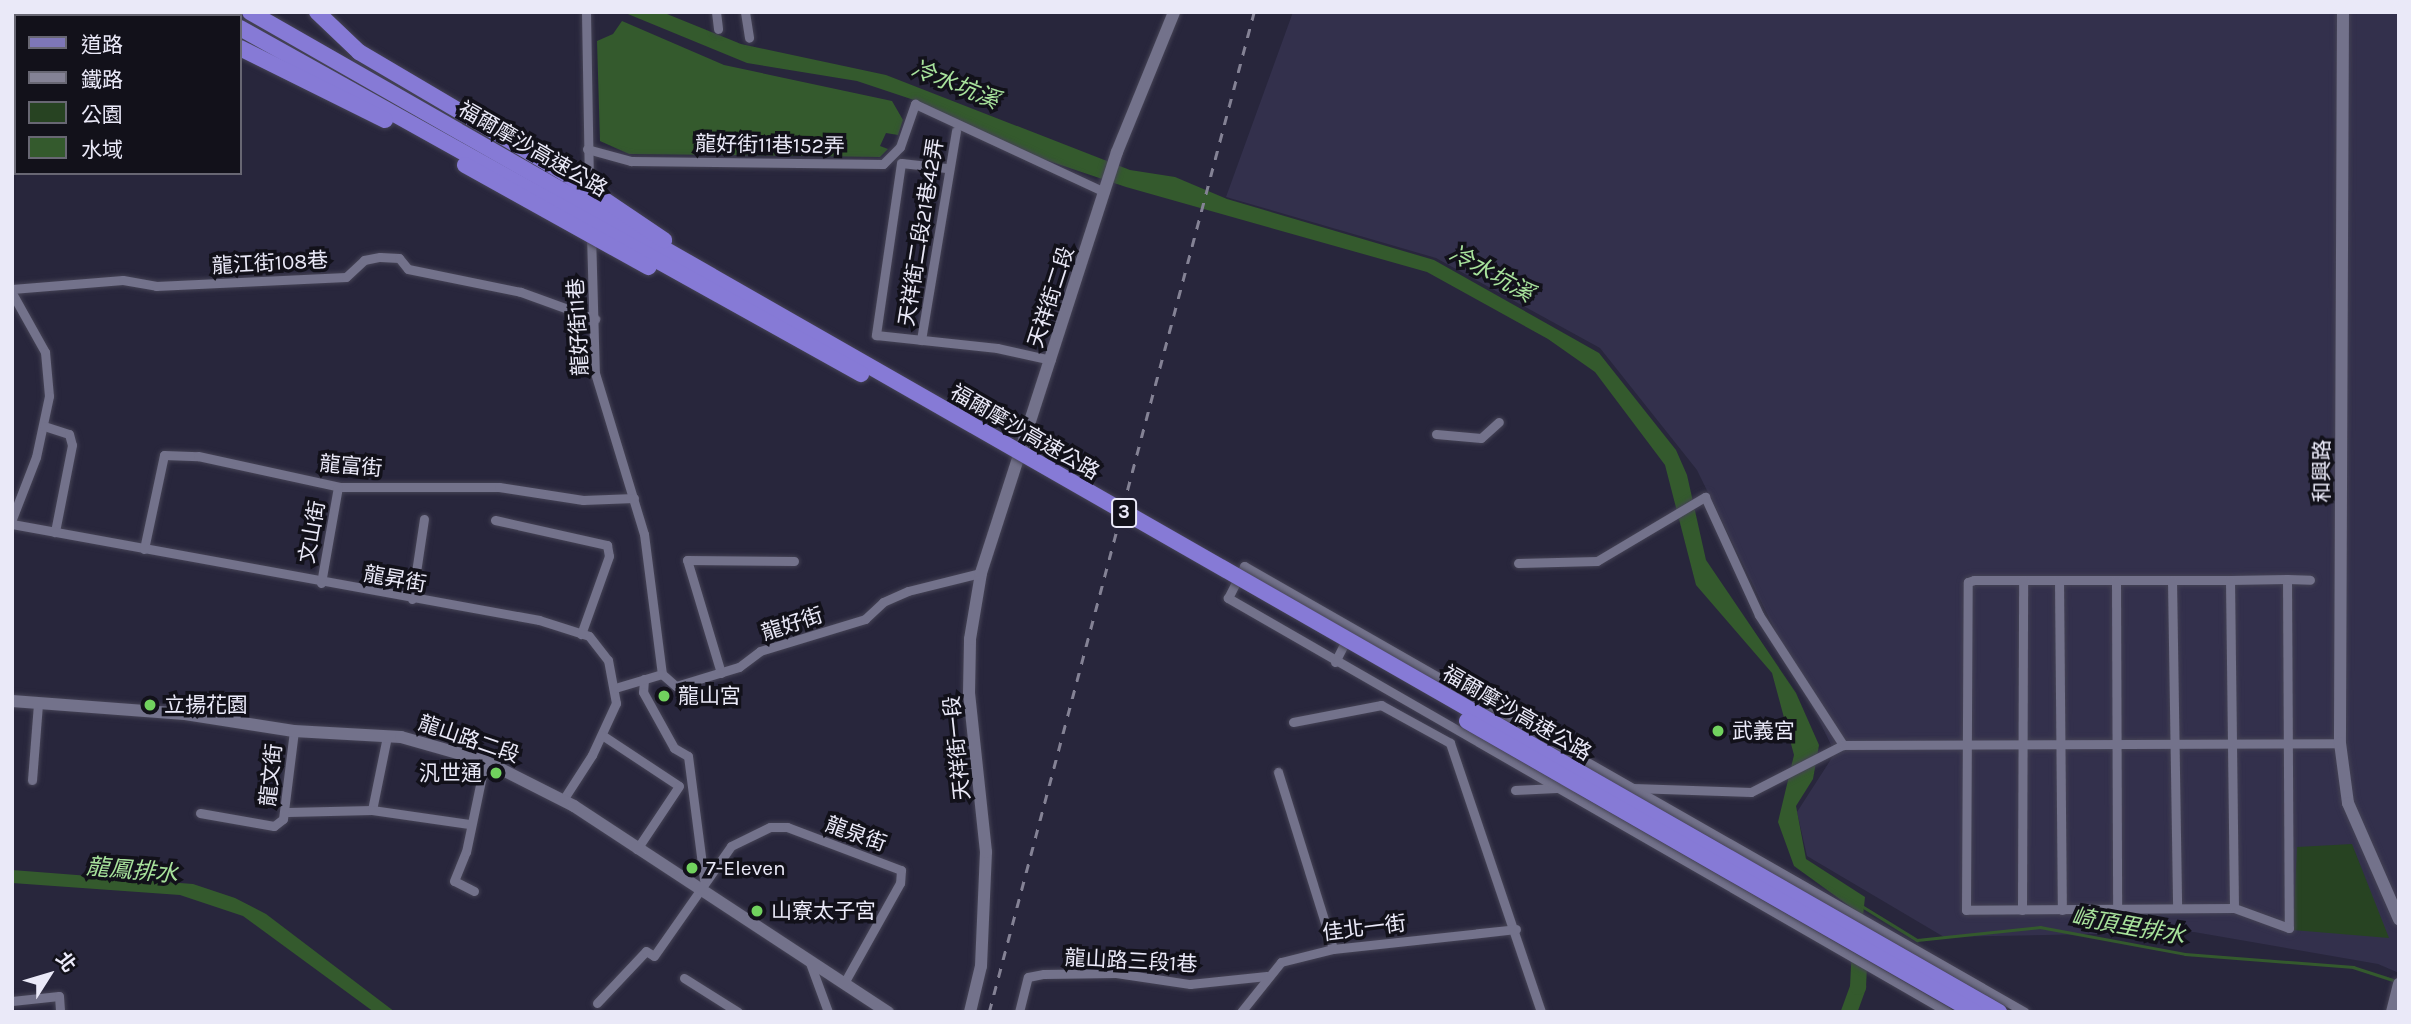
<!DOCTYPE html>
<html>
<head>
<meta charset="utf-8">
<style>
  body { margin:0 }
  #map { position:relative; width:2411px; height:1024px; overflow:hidden; background:#28263c; font-family:Karla,"Noto Sans TC",sans-serif }
  div>[style] { position:absolute }
  [style*='--x'] { left:calc(var(--x)*1px); top:calc(var(--y)*1px); width:calc(var(--w)*1px); rotate:calc(var(--a)*1deg) }
  .built>* { inset:0; background:#33304c }
  .green>* { inset:0; background:#274322 }
  .water>* { inset:0; background:#345a2d }
  .stream>* { height:2.5px; margin:-1.25px; padding:0 1.25px; transform-origin:1.25px; border-radius:1.25px; background:#345a2d }
  .river>* { height:16px; margin:-8px; padding:0 8px; transform-origin:8px; border-radius:8px; background:#345a2d }
  .roads { filter:drop-shadow(0 0 2px #454355) drop-shadow(0 0 2px #454355) }
  .street>* { height:9px; margin:-4.5px; padding:0 4.5px; transform-origin:4.5px; border-radius:4.5px; background:#73728b }
  .secondary>* { height:12px; margin:-6px; padding:0 6px; transform-origin:6px; border-radius:6px; background:#73728b }
  .primary>* { height:14px; margin:-7px; padding:0 7px; transform-origin:7px; border-radius:7px; background:#7e77b8 }
  .highway>* { height:16px; margin:-8px; padding:0 8px; transform-origin:8px; border-radius:8px; background:#867ad6 }
  .rail>* { height:2.5px; margin-top:-1.25px; transform-origin:0; background:repeating-linear-gradient(90deg,#848295 0 9px,transparent 0 18px) }
  .bridges { filter:drop-shadow(0 0 2px #454355) drop-shadow(0 0 2px #454355) }
  .highway-bridge>* { height:16px; margin:-8px; padding:0 8px; transform-origin:8px; border-radius:8px; background:#867ad6 }
  .dots>* { width:19px; height:19px; translate:-50% -50%; box-sizing:border-box; border:4px solid #12111a; border-radius:50% }
  span { translate:-50% -50%; white-space:nowrap; text-align:center; line-height:1.15; -webkit-text-stroke:7px #12111a; paint-order:stroke }
  .shield-label span { padding:2px 5px; background:#12111a; border:2px solid; border-radius:5px; -webkit-text-stroke-width:0 }
  .shield-label { font-size:19px; color:#eae9f8; font-weight:700 }
  .street-label { font-size:21px; color:#eae9f8 }
  .poi-label { font-size:21px; color:#eae9f8 }
  .left { translate:0 -50%; text-align:left }
  .right { translate:-100% -50%; text-align:right }
  .water-label { font-size:23px; color:#a8e39c; font-style:italic }
  .frame { position:absolute; inset:0; border:14px solid #eae9f8; pointer-events:none }
  .legend { position:absolute; left:14px; top:14px; width:228px; height:161px; box-sizing:border-box; background:#12111a; border:2px solid #686773; margin:0; padding:9px 12px; list-style:none; font-size:21px; color:#eae9f8 }
  .legend li { display:flex; align-items:center; gap:14px; height:35px }
  .legend b { width:35px; border:2px solid #686773 }
  .north { position:absolute; left:14px; top:940px; width:70px; height:70px; -webkit-text-stroke:5px #12111a; paint-order:stroke; rotate:53deg; font-size:19px; font-weight:700; line-height:28px; text-align:center; color:#eae9f8 }
  .north::after { content:''; display:block; margin:auto; width:24px; height:32px; background:#eae9f8; clip-path:polygon(50% 0,100% 100%,50% 72%,0 100%) }
</style>
</head>
<body>
<div id="map">
  <div class="built">
    <i style="clip-path:polygon(1293px 12px,2399px 12px,2399px 973px,2378px 964px,2194px 932px,1944px 937px,1807px 856px,1797px 812px,1835px 753px,1697px 470px,1600px 348px,1436px 258px,1226px 197px)"></i>
  </div>
  <div class="green">
    <i style="clip-path:polygon(2352px 844px,2389px 938px,2293px 930px,2297px 847px)"></i>
  </div>
  <div class="water">
    <i style="clip-path:polygon(623px 12px,662px 12px,741px 44px,886px 75px,1130px 170px,1175px 177px,1227px 199px,1434px 260px,1599px 353px,1676px 450px,1687px 475px,1706px 560px,1796px 693px,1819px 745px,1813px 779px,1796px 806px,1806px 859px,1865px 897px,1863px 916px,1794px 866px,1778px 822px,1794px 755px,1772px 673px,1696px 585px,1665px 465px,1595px 372px,1548px 339px,1427px 272px,1126px 187px,1022px 152px,917px 101px,857px 81px,747px 63px)"></i>
    <i style="clip-path:polygon(622px 21px,724px 65px,892px 101px,903px 120px,898px 135px,886px 133px,880px 146px,888px 149px,880px 157px,629px 154px,600px 141px,597px 41px,613px 34px)"></i>
    <i style="clip-path:polygon(12px 870px,193px 884px,235px 898px,266px 914px,395px 1012px,374px 1012px,243px 916px,180px 895px,12px 883px)"></i>
  </div>
  <div class="stream">
    <i style="--x:1862;--y:906;--w:65;--a:31.7"></i>
    <i style="--x:1917;--y:940;--w:124;--a:-6"></i>
    <i style="--x:2040;--y:927;--w:147;--a:10.5"></i>
    <i style="--x:2185;--y:954;--w:169;--a:4.4"></i>
    <i style="--x:2353;--y:967;--w:45;--a:18"></i>
  </div>
  <div class="river">
    <i style="--x:1849;--y:1012;--w:27;--a:-70"></i>
    <i style="--x:1858;--y:987;--w:41;--a:-87.2"></i>
  </div>
  <div class="roads">
    <div class="street">
      <i style="--x:586;--y:12;--w:177;--a:89"></i>
      <i style="--x:716;--y:12;--w:17;--a:83"></i>
      <i style="--x:745;--y:12;--w:26;--a:81"></i>
      <i style="--x:587;--y:149;--w:46;--a:15.3"></i>
      <i style="--x:631;--y:161;--w:252;--a:0.7"></i>
      <i style="--x:883;--y:164;--w:24;--a:-45"></i>
      <i style="--x:900;--y:147;--w:46;--a:-70.8"></i>
      <i style="--x:915;--y:104;--w:209;--a:24.9"></i>
      <i style="--x:946;--y:168;--w:45;--a:-173.7"></i>
      <i style="--x:901;--y:163;--w:174;--a:98.3"></i>
      <i style="--x:876;--y:335;--w:122;--a:6.1"></i>
      <i style="--x:997;--y:348;--w:55;--a:12.5"></i>
      <i style="--x:591;--y:234;--w:139;--a:88.4"></i>
      <i style="--x:595;--y:373;--w:168;--a:73.1"></i>
      <i style="--x:644;--y:534;--w:141;--a:82.7"></i>
      <i style="--x:12;--y:289;--w:111;--a:-4.6"></i>
      <i style="--x:123;--y:280;--w:34;--a:10"></i>
      <i style="--x:156;--y:286;--w:190;--a:-2.7"></i>
      <i style="--x:346;--y:277;--w:25;--a:-43"></i>
      <i style="--x:364;--y:260;--w:16;--a:-11"></i>
      <i style="--x:380;--y:257;--w:19;--a:3"></i>
      <i style="--x:399;--y:258;--w:14;--a:51"></i>
      <i style="--x:408;--y:269;--w:115;--a:11.5"></i>
      <i style="--x:521;--y:292;--w:79;--a:20"></i>
      <i style="--x:12;--y:293;--w:68;--a:60.8"></i>
      <i style="--x:45;--y:352;--w:44;--a:84.8"></i>
      <i style="--x:49;--y:396;--w:62;--a:102"></i>
      <i style="--x:36;--y:457;--w:66;--a:111.2"></i>
      <i style="--x:921;--y:340;--w:212;--a:-80.5"></i>
      <i style="--x:44;--y:426;--w:26;--a:18"></i>
      <i style="--x:69;--y:434;--w:11;--a:75"></i>
      <i style="--x:72;--y:445;--w:89;--a:101.1"></i>
      <i style="--x:1436;--y:434;--w:45;--a:5.1"></i>
      <i style="--x:1481;--y:438;--w:24;--a:-42"></i>
      <i style="--x:495;--y:520;--w:115;--a:12.6"></i>
      <i style="--x:607;--y:545;--w:11;--a:80"></i>
      <i style="--x:609;--y:556;--w:83;--a:109.7"></i>
      <i style="--x:12;--y:524;--w:536;--a:10.32"></i>
      <i style="--x:539;--y:620;--w:52;--a:17.7"></i>
      <i style="--x:589;--y:636;--w:31;--a:52"></i>
      <i style="--x:608;--y:660;--w:44;--a:79.5"></i>
      <i style="--x:616;--y:703;--w:57;--a:114.8"></i>
      <i style="--x:592;--y:755;--w:54;--a:122.8"></i>
      <i style="--x:144;--y:549;--w:96;--a:-78"></i>
      <i style="--x:164;--y:455;--w:34;--a:2"></i>
      <i style="--x:198;--y:456;--w:145;--a:12.3"></i>
      <i style="--x:340;--y:487;--w:159;--a:0"></i>
      <i style="--x:499;--y:487;--w:85;--a:8.8"></i>
      <i style="--x:583;--y:500;--w:51;--a:-2.2"></i>
      <i style="--x:1518;--y:563;--w:79;--a:-1.5"></i>
      <i style="--x:1597;--y:561;--w:126;--a:-30.7"></i>
      <i style="--x:1705;--y:497;--w:130;--a:65.4"></i>
      <i style="--x:1759;--y:615;--w:155;--a:57.1"></i>
      <i style="--x:2287;--y:579;--w:349;--a:89.7"></i>
      <i style="--x:2289;--y:928;--w:59;--a:-160"></i>
      <i style="--x:2234;--y:908;--w:268;--a:179.6"></i>
      <i style="--x:1966;--y:910;--w:328;--a:-89.7"></i>
      <i style="--x:1968;--y:582;--w:6;--a:-18"></i>
      <i style="--x:1974;--y:580;--w:256;--a:0"></i>
      <i style="--x:2230;--y:580;--w:57;--a:-1"></i>
      <i style="--x:2287;--y:579;--w:23;--a:2"></i>
      <i style="--x:2059;--y:580;--w:330;--a:89.5"></i>
      <i style="--x:2116;--y:580;--w:327;--a:89.8"></i>
      <i style="--x:2172;--y:580;--w:328;--a:89.1"></i>
      <i style="--x:2230;--y:580;--w:328;--a:89.3"></i>
      <i style="--x:321;--y:583;--w:97;--a:-80"></i>
      <i style="--x:412;--y:599;--w:81;--a:-81.5"></i>
      <i style="--x:1335;--y:662;--w:29;--a:-63"></i>
      <i style="--x:721;--y:673;--w:118;--a:-106.7"></i>
      <i style="--x:687;--y:560;--w:107;--a:0.5"></i>
      <i style="--x:644;--y:679;--w:13;--a:94"></i>
      <i style="--x:643;--y:692;--w:64;--a:61"></i>
      <i style="--x:674;--y:748;--w:16;--a:30"></i>
      <i style="--x:688;--y:756;--w:125;--a:82.6"></i>
      <i style="--x:615;--y:688;--w:49;--a:-16.6"></i>
      <i style="--x:662;--y:674;--w:18;--a:41"></i>
      <i style="--x:676;--y:686;--w:66;--a:-16.8"></i>
      <i style="--x:739;--y:667;--w:26;--a:-37"></i>
      <i style="--x:760;--y:651;--w:110;--a:-16.9"></i>
      <i style="--x:865;--y:619;--w:25;--a:-43"></i>
      <i style="--x:883;--y:602;--w:27;--a:-24"></i>
      <i style="--x:908;--y:591;--w:75;--a:-13.9"></i>
      <i style="--x:1293;--y:722;--w:90;--a:-10.9"></i>
      <i style="--x:1381;--y:705;--w:79;--a:28.8"></i>
      <i style="--x:1450;--y:743;--w:284;--a:71.3"></i>
      <i style="--x:602;--y:735;--w:92;--a:33.5"></i>
      <i style="--x:679;--y:786;--w:76;--a:123.7"></i>
      <i style="--x:1278;--y:772;--w:185;--a:72.7"></i>
      <i style="--x:32;--y:780;--w:77;--a:-85.5"></i>
      <i style="--x:1633;--y:788;--w:118;--a:1.9"></i>
      <i style="--x:1751;--y:792;--w:103;--a:-27.1"></i>
      <i style="--x:1843;--y:745;--w:497;--a:-0.2"></i>
      <i style="--x:1515;--y:790;--w:62;--a:-2.8"></i>
      <i style="--x:372;--y:810;--w:76;--a:-78.5"></i>
      <i style="--x:288;--y:812;--w:84;--a:-1.4"></i>
      <i style="--x:372;--y:810;--w:98;--a:8.2"></i>
      <i style="--x:200;--y:813;--w:75;--a:10"></i>
      <i style="--x:274;--y:826;--w:11;--a:-38"></i>
      <i style="--x:283;--y:819;--w:89;--a:-82.9"></i>
      <i style="--x:474;--y:891;--w:22;--a:-153"></i>
      <i style="--x:454;--y:881;--w:31;--a:-68"></i>
      <i style="--x:466;--y:852;--w:93;--a:-78.2"></i>
      <i style="--x:2022;--y:910;--w:330;--a:-89.8"></i>
      <i style="--x:810;--y:963;--w:52;--a:69.8"></i>
      <i style="--x:684;--y:978;--w:64;--a:32.2"></i>
      <i style="--x:12;--y:1001;--w:47;--a:-6.1"></i>
      <i style="--x:59;--y:996;--w:16;--a:86"></i>
      <i style="--x:597;--y:1003;--w:71;--a:-46.7"></i>
      <i style="--x:646;--y:951;--w:9;--a:32"></i>
      <i style="--x:654;--y:956;--w:134;--a:-55"></i>
      <i style="--x:731;--y:846;--w:43;--a:-26"></i>
      <i style="--x:770;--y:827;--w:17;--a:0"></i>
      <i style="--x:787;--y:827;--w:122;--a:20.7"></i>
      <i style="--x:901;--y:870;--w:13;--a:94"></i>
      <i style="--x:900;--y:883;--w:115;--a:119.2"></i>
      <i style="--x:1019;--y:1012;--w:36;--a:-76"></i>
      <i style="--x:1028;--y:977;--w:16;--a:-11"></i>
      <i style="--x:1044;--y:974;--w:72;--a:-0.8"></i>
      <i style="--x:1116;--y:973;--w:75;--a:8.5"></i>
      <i style="--x:1190;--y:984;--w:77;--a:-5.9"></i>
      <i style="--x:1241;--y:1012;--w:64;--a:-51.3"></i>
      <i style="--x:1281;--y:962;--w:54;--a:-14"></i>
      <i style="--x:1333;--y:949;--w:184;--a:-6.2"></i>
      <i style="--x:1948;--y:1012;--w:831;--a:-150.1"></i>
      <i style="--x:1228;--y:598;--w:36;--a:-63"></i>
      <i style="--x:1244;--y:566;--w:899;--a:29.73"></i>
    </div>
    <div class="secondary">
      <i style="--x:2343;--y:12;--w:731;--a:90.24"></i>
      <i style="--x:2340;--y:743;--w:61;--a:82.4"></i>
      <i style="--x:2348;--y:803;--w:127;--a:66.3"></i>
      <i style="--x:12;--y:701;--w:173;--a:4.3"></i>
      <i style="--x:185;--y:714;--w:110;--a:8.9"></i>
      <i style="--x:294;--y:731;--w:107;--a:3.2"></i>
      <i style="--x:401;--y:737;--w:87;--a:15.9"></i>
      <i style="--x:485;--y:761;--w:100;--a:26.8"></i>
      <i style="--x:574;--y:806;--w:376;--a:33.3"></i>
      <i style="--x:970;--y:1012;--w:47;--a:-76.6"></i>
      <i style="--x:981;--y:966;--w:114;--a:-87.5"></i>
      <i style="--x:986;--y:852;--w:160;--a:-96.1"></i>
      <i style="--x:969;--y:693;--w:54;--a:-88.9"></i>
      <i style="--x:970;--y:639;--w:67;--a:-80.5"></i>
      <i style="--x:981;--y:573;--w:442;--a:-72.1"></i>
      <i style="--x:1117;--y:152;--w:151;--a:-67.8"></i>
      <i style="--x:2392;--y:1012;--w:29;--a:-76"></i>
    </div>
    <div class="primary">
      <i style="--x:12;--y:67;--w:4;--a:-14"></i>
    </div>
    <div class="highway">
      <i style="--x:212;--y:12;--w:7;--a:34"></i>
      <i style="--x:19;--y:16;--w:8;--a:-30"></i>
      <i style="--x:55;--y:16;--w:11;--a:-22"></i>
      <i style="--x:95;--y:16;--w:12;--a:-20"></i>
      <i style="--x:12;--y:30;--w:4;--a:-14"></i>
      <i style="--x:12;--y:42;--w:4;--a:-14"></i>
      <i style="--x:12;--y:56;--w:4;--a:-14"></i>
    </div>
  </div>
  <div class="rail">
    <i style="--x:989;--y:1012;--w:1035;--a:-75.16"></i>
  </div>
  <div class="bridges">
    <div class="highway-bridge">
      <i style="--x:250;--y:12;--w:2015;--a:29.76"></i>
      <i style="--x:317;--y:12;--w:58;--a:43.6"></i>
      <i style="--x:359;--y:52;--w:237;--a:30.5"></i>
      <i style="--x:563;--y:172;--w:122;--a:34"></i>
      <i style="--x:240;--y:28;--w:711;--a:29.13"></i>
      <i style="--x:240;--y:48;--w:162;--a:26.4"></i>
      <i style="--x:465;--y:165;--w:210;--a:29.1"></i>
      <i style="--x:1467;--y:721;--w:585;--a:29.85"></i>
    </div>
  </div>
  <div class="dots">
    <i style="left:664px;top:696px;background:#71d25e"></i>
    <i style="left:150px;top:705px;background:#71d25e"></i>
    <i style="left:1718px;top:731px;background:#71d25e"></i>
    <i style="left:496px;top:773px;background:#71d25e"></i>
    <i style="left:692px;top:868px;background:#71d25e"></i>
    <i style="left:757px;top:911px;background:#71d25e"></i>
  </div>
  <div class="shield-label">
    <span style="left:1124px;top:513px">3</span>
  </div>
  <div class="street-label">
    <span style="left:770px;top:145px;rotate:1deg">龍好街11巷152弄</span>
    <span style="left:533px;top:149px;rotate:30deg">福爾摩沙高速公路</span>
    <span style="left:921px;top:232px;rotate:-81deg">天祥街二段21巷42弄</span>
    <span style="left:270px;top:263px;rotate:-3deg">龍江街108巷</span>
    <span style="left:1051px;top:297px;rotate:-72deg">天祥街二段</span>
    <span style="left:578px;top:327px;rotate:-93deg">龍好街11巷</span>
    <span style="left:1025px;top:432px;rotate:30deg">福爾摩沙高速公路</span>
    <span style="left:351px;top:466px;rotate:5deg">龍富街</span>
    <span style="left:2322px;top:471px;rotate:-90deg">和興路</span>
    <span style="left:312px;top:532px;rotate:-80deg">文山街</span>
    <span style="left:395px;top:579px;rotate:10deg">龍昇街</span>
    <span style="left:792px;top:624px;rotate:-18deg">龍好街</span>
    <span style="left:1517px;top:713px;rotate:30deg">福爾摩沙高速公路</span>
    <span style="left:469px;top:739px;rotate:19deg">龍山路二段</span>
    <span style="left:957px;top:748px;rotate:-96deg">天祥街一段</span>
    <span style="left:271px;top:775px;rotate:-84deg">龍文街</span>
    <span style="left:856px;top:834px;rotate:20deg">龍泉街</span>
    <span style="left:1364px;top:928px;rotate:-7deg">佳北一街</span>
    <span style="left:1131px;top:961px;rotate:3deg">龍山路三段1巷</span>
  </div>
  <div class="poi-label">
    <span class="left" style="left:678px;top:696px">龍山宮</span>
    <span class="left" style="left:164px;top:705px">立揚花園</span>
    <span class="left" style="left:1732px;top:731px">武義宮</span>
    <span class="right" style="left:482px;top:773px">汎世通</span>
    <span class="left" style="left:706px;top:868px">7-Eleven</span>
    <span class="left" style="left:771px;top:911px">山寮太子宮</span>
  </div>
  <div class="water-label">
    <span style="left:955px;top:85px;rotate:22deg">冷水坑溪</span>
    <span style="left:1491px;top:274px;rotate:29deg">冷水坑溪</span>
    <span style="left:132px;top:871px;rotate:5deg">龍鳳排水</span>
    <span style="left:2128px;top:927px;rotate:10deg">崎頂里排水</span>
  </div>
  <div class="frame"></div>
  <ul class="legend">
  <li><b style="height:9px;background:#7e77b8"></b>道路</li>
  <li><b style="height:9px;background:#848295"></b>鐵路</li>
  <li><b style="height:19px;background:#274322"></b>公園</li>
  <li><b style="height:19px;background:#345a2d"></b>水域</li>
  </ul>
  <div class="north">北</div>
</div>
</body>
</html>
